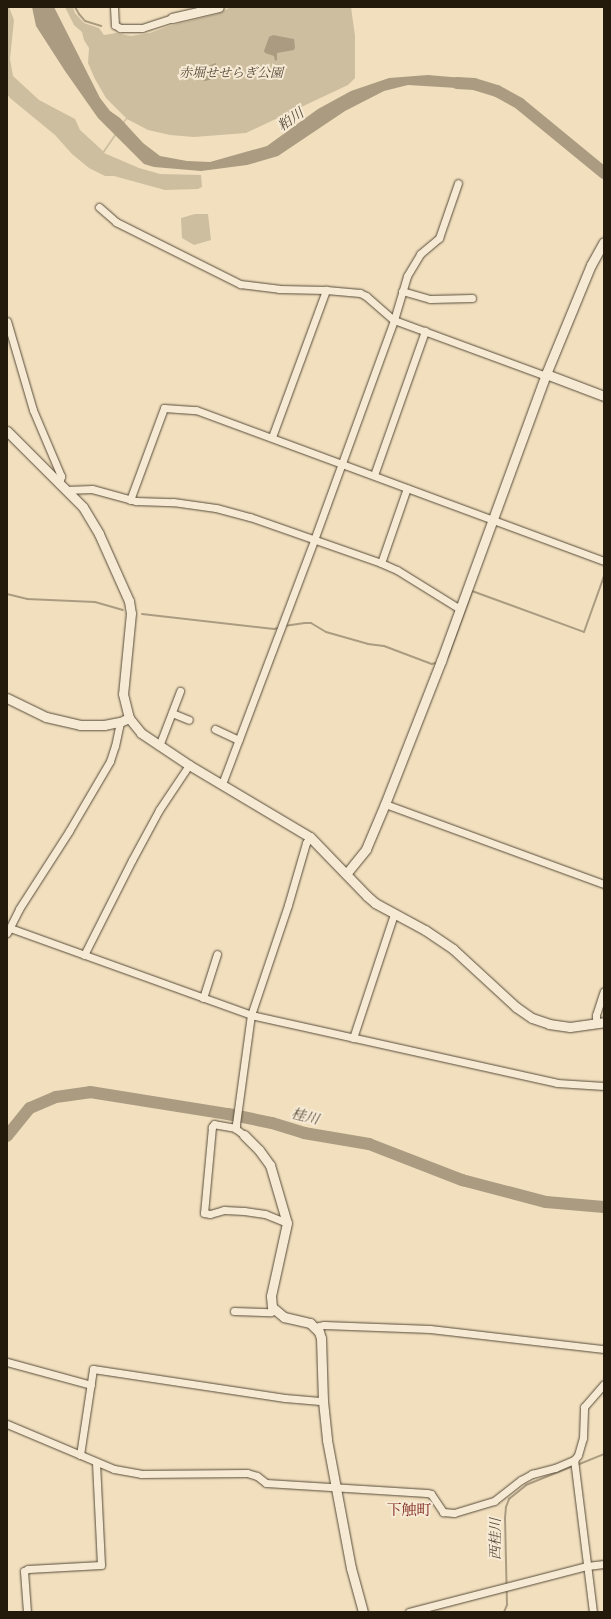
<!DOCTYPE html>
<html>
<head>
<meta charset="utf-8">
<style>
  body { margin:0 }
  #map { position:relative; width:611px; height:1619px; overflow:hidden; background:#f1dfbe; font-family:"Libre Bodoni","Noto Serif JP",serif }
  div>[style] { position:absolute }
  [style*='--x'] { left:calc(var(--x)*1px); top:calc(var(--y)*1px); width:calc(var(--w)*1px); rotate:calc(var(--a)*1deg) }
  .green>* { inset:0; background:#cebea0 }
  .water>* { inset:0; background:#ab9c81 }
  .stream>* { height:2px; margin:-1px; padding:0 1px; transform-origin:1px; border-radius:1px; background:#ab9c81 }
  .river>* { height:12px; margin:-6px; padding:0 6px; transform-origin:6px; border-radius:6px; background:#ab9c81 }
  .roads { filter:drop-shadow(0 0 1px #574b38) drop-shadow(0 0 1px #574b38) }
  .minor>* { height:7px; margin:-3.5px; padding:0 3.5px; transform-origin:3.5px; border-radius:3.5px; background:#f6ead5 }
  .tertiary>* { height:9px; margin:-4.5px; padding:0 4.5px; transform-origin:4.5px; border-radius:4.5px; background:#f6ead5 }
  span { translate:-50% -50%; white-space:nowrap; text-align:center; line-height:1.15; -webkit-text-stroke:4px #f6ead5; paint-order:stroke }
  .park-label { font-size:13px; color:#574b38; font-style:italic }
  .water-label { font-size:14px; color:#5a4e3a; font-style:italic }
  .quarter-label { font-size:15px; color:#7a1f14 }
  .frame { position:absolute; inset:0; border:8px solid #241a0b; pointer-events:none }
</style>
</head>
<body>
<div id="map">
  <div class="green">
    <i style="clip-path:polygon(7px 7px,9px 7px,14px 20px,10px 59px,13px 76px,39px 100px,75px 119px,80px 130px,103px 151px,126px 118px,106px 98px,95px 79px,88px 63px,89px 48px,84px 40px,82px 32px,74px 25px,65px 7px,73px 7px,75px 13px,84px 23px,99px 28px,104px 35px,116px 33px,131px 36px,150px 33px,169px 26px,217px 14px,231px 7px,351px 7px,355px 36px,355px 78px,348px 85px,246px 133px,194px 137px,170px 135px,148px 130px,127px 119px,104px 153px,139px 168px,160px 174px,201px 175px,202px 187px,198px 189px,165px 190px,114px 176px,105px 176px,89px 168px,72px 154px,55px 135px,10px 98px,7px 94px)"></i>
    <i style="clip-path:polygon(195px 214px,208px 214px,211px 240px,194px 245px,182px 238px,181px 218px)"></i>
  </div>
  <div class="water">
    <i style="clip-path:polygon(32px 7px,54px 7px,100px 98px,110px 111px,120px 118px,143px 143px,160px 156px,187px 161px,210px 162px,267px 146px,318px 109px,351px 91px,389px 78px,428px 75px,474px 79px,473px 89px,408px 85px,384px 91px,345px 111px,278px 156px,247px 165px,201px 171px,154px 167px,144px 164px,98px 118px,65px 71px,36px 26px)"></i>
    <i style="clip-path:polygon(273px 35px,294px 39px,295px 47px,294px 50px,277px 53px,277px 60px,275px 61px,274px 56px,265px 53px,264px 51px,269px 37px)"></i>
    <i style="clip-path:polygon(216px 63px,216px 72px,212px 79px,205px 81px,198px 78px,191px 67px,198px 70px)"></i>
  </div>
  <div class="stream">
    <i style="--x:75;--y:7;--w:8;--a:60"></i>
    <i style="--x:79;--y:14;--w:9;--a:49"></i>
    <i style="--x:85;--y:21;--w:17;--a:17"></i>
    <i style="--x:7;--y:594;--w:21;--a:14"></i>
    <i style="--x:27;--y:599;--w:68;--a:2.5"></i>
    <i style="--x:95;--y:602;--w:29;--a:16"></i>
    <i style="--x:142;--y:614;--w:133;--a:6.5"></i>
    <i style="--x:274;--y:629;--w:4;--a:-14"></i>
    <i style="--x:284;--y:626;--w:21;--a:-8"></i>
    <i style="--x:305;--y:623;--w:6;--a:0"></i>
    <i style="--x:311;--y:623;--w:17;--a:31"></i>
    <i style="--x:326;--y:632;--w:44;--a:15.9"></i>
    <i style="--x:368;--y:644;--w:16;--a:7"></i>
    <i style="--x:384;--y:646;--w:51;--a:20.6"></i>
    <i style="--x:432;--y:664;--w:3;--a:-18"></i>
    <i style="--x:448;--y:657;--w:70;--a:-70"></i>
    <i style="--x:472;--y:591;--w:119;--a:20.1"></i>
    <i style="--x:584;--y:632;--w:59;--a:-70.3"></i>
    <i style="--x:577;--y:1465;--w:29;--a:-22"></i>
    <i style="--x:504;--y:1612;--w:8;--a:-67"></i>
    <i style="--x:507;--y:1605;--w:87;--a:-91.3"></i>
    <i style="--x:505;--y:1518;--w:11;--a:-85"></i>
    <i style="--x:506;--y:1507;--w:9;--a:-69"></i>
    <i style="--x:509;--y:1499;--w:22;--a:-39"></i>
    <i style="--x:526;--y:1485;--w:51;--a:-22"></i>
  </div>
  <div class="river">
    <i style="--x:457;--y:83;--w:17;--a:3"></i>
    <i style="--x:474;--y:84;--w:24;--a:17"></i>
    <i style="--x:497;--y:91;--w:26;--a:29"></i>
    <i style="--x:520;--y:104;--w:109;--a:39.4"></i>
    <i style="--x:7;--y:1136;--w:36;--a:-51"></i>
    <i style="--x:30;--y:1108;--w:28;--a:-23"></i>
    <i style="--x:56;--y:1097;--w:34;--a:-8"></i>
    <i style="--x:90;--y:1092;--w:140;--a:9.1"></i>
    <i style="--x:228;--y:1114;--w:45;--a:11.6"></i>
    <i style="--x:272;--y:1123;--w:34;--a:17"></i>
    <i style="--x:304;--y:1133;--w:66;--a:9.6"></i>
    <i style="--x:369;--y:1144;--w:100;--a:21.2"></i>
    <i style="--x:462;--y:1180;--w:87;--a:14.7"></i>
    <i style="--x:546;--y:1202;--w:58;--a:4.9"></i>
  </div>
  <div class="roads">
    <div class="minor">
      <i style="--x:114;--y:7;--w:18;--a:87"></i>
      <i style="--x:115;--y:25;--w:6;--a:31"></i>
      <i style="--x:120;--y:28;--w:22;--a:0"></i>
      <i style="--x:142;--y:28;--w:32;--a:-18"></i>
      <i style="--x:99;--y:207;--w:23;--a:41"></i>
      <i style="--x:116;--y:222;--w:139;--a:26.6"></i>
      <i style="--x:240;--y:284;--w:39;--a:7"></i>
      <i style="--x:279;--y:289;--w:47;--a:1.2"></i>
      <i style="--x:326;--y:290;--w:34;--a:5"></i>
      <i style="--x:360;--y:293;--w:7;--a:27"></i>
      <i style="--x:366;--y:296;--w:37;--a:41"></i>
      <i style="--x:394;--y:320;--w:162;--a:20.2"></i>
      <i style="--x:402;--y:291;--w:29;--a:16"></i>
      <i style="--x:430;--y:299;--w:42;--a:-1.4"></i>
      <i style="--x:7;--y:321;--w:93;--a:73.7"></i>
      <i style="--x:33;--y:410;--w:72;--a:67"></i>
      <i style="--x:61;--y:476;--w:8;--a:104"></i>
      <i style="--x:272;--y:437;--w:157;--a:-69.8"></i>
      <i style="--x:374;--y:475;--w:153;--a:-70.5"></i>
      <i style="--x:66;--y:490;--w:26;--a:-2"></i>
      <i style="--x:92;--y:489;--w:46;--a:15.3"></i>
      <i style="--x:136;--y:501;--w:37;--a:2"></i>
      <i style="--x:173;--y:502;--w:43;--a:7.9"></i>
      <i style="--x:216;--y:508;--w:35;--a:15"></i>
      <i style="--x:250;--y:517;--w:139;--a:19.3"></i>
      <i style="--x:381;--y:563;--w:17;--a:24"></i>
      <i style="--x:397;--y:570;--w:74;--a:31.8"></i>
      <i style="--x:130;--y:500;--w:98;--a:-69.7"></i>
      <i style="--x:164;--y:408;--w:32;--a:4"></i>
      <i style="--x:196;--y:410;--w:435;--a:20.3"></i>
      <i style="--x:381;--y:563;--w:79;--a:-70.9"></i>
      <i style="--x:172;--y:713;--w:18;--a:22"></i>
      <i style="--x:215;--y:729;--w:26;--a:25"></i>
      <i style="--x:159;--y:746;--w:59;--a:-69.1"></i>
      <i style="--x:222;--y:784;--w:261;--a:-69.3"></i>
      <i style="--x:314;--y:540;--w:234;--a:-70"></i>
      <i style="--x:394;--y:320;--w:46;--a:-73.5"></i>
      <i style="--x:407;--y:276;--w:26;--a:-59"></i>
      <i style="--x:420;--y:254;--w:25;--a:-40"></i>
      <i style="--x:439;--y:238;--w:58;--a:-70.9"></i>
      <i style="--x:385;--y:804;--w:233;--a:20.1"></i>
      <i style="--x:10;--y:928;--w:256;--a:19.8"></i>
      <i style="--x:251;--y:1015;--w:313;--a:12.5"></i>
      <i style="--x:557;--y:1083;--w:47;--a:3.7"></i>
      <i style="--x:7;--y:933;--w:27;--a:-63"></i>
      <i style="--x:19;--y:909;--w:93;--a:-57.3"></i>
      <i style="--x:69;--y:831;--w:81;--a:-59.6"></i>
      <i style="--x:110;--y:761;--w:16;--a:-72"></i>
      <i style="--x:115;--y:746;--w:25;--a:-78"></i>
      <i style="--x:84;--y:955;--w:106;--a:-63.2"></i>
      <i style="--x:132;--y:860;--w:57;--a:-61.6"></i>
      <i style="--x:159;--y:810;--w:54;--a:-56.3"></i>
      <i style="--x:203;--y:998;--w:46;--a:-72.3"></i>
      <i style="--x:596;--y:1024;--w:9;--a:-90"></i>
      <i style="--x:596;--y:1015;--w:25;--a:-72"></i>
      <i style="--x:353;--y:1038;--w:131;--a:-71.7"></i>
      <i style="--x:236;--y:1128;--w:22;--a:-170"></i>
      <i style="--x:214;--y:1124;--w:4;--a:124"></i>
      <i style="--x:212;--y:1127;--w:86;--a:95.3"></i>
      <i style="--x:204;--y:1213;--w:6;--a:9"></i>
      <i style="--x:210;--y:1214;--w:15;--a:-16"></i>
      <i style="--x:224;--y:1210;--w:20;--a:3"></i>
      <i style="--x:244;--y:1211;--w:21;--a:8"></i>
      <i style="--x:265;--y:1214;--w:24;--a:22"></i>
      <i style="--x:244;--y:1135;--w:10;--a:-143"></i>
      <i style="--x:236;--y:1129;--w:5;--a:-90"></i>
      <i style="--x:236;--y:1124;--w:110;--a:-82.2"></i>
      <i style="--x:251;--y:1015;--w:116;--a:-71.4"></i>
      <i style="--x:288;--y:905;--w:65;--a:-73.8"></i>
      <i style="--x:306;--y:843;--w:7;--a:-56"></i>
      <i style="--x:234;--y:1311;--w:36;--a:2"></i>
      <i style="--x:270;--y:1312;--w:4;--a:-14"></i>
      <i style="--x:315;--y:1327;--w:9;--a:-13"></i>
      <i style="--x:324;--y:1325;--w:106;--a:2.2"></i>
      <i style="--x:430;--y:1329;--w:175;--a:6.6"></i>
      <i style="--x:7;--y:1362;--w:87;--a:15.3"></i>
      <i style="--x:7;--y:1424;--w:116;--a:22.8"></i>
      <i style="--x:114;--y:1469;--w:27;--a:10"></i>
      <i style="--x:141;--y:1474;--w:106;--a:-0.5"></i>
      <i style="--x:247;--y:1473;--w:10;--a:17"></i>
      <i style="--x:257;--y:1476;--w:11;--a:38"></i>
      <i style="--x:266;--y:1483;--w:161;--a:3.6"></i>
      <i style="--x:427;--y:1493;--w:4;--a:14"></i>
      <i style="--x:431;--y:1494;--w:22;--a:56"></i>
      <i style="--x:443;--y:1512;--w:11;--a:5"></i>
      <i style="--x:454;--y:1513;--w:42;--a:-16.7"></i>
      <i style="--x:494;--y:1501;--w:34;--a:-38"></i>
      <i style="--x:521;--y:1480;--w:13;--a:-29"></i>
      <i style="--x:532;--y:1474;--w:24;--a:-15"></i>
      <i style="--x:555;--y:1468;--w:21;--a:-23"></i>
      <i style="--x:80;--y:1455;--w:87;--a:-81.4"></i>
      <i style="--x:93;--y:1369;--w:194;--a:8.6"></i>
      <i style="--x:285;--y:1398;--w:38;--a:5"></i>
      <i style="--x:27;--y:1612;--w:41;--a:-94.2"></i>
      <i style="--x:24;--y:1571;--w:4;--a:-27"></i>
      <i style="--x:28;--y:1569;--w:73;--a:-3.1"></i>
      <i style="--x:101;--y:1565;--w:103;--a:-92.8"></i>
      <i style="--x:409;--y:1612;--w:184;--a:-14.5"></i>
      <i style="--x:587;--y:1566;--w:17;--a:-7"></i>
      <i style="--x:593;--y:1612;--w:153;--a:-97.1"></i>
      <i style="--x:574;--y:1460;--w:6;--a:-51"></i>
      <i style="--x:578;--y:1455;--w:18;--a:-74"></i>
      <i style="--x:583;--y:1438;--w:31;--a:-88"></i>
      <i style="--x:584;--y:1407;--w:30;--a:-49"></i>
    </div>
    <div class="tertiary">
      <i style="--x:172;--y:18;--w:48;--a:-13.2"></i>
      <i style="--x:546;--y:374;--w:62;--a:20.8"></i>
      <i style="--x:7;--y:431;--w:107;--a:45"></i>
      <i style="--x:83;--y:507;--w:31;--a:59"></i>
      <i style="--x:99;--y:534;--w:73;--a:65.9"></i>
      <i style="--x:129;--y:601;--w:12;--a:81"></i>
      <i style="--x:131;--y:613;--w:81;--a:95.6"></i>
      <i style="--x:123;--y:694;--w:25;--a:76"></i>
      <i style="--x:129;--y:718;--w:19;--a:51"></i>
      <i style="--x:141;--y:733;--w:58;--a:33.7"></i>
      <i style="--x:189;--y:765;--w:141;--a:30.8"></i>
      <i style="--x:310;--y:837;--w:82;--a:46"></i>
      <i style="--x:367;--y:896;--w:11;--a:41"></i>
      <i style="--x:375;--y:903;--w:57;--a:28.4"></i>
      <i style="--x:425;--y:930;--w:34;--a:34"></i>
      <i style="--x:453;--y:949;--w:86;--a:42.6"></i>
      <i style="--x:516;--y:1007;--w:19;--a:35"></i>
      <i style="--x:532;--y:1018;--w:18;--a:19"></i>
      <i style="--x:549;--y:1024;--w:21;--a:8"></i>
      <i style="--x:570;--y:1027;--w:34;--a:-8"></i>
      <i style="--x:7;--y:698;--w:43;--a:26"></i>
      <i style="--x:46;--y:717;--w:35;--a:13"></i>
      <i style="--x:80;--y:725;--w:24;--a:0"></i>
      <i style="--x:104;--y:725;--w:16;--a:-11"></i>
      <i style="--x:120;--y:722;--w:10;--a:-24"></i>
      <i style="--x:346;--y:874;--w:32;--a:-51"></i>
      <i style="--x:366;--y:849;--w:49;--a:-67.1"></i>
      <i style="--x:385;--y:804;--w:154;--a:-68.6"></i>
      <i style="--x:441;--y:661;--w:306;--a:-69.9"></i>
      <i style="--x:546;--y:374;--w:118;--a:-67.6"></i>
      <i style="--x:591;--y:265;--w:26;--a:-61"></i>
      <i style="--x:244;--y:1135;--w:21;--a:45"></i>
      <i style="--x:259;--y:1150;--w:19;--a:54"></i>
      <i style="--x:270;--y:1165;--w:60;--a:73.7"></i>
      <i style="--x:287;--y:1223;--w:75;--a:102.4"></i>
      <i style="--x:271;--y:1296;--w:11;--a:85"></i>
      <i style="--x:272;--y:1307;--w:16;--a:40"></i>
      <i style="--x:284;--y:1317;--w:27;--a:13"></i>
      <i style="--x:310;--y:1323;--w:13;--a:45"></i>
      <i style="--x:319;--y:1332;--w:6;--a:72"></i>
      <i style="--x:321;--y:1338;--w:63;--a:88.2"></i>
      <i style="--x:323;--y:1401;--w:39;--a:84"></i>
      <i style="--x:327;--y:1440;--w:130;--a:79.4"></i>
      <i style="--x:351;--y:1568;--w:46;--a:74.7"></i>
    </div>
  </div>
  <div class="park-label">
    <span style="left:231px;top:73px">赤堀せせらぎ公園</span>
  </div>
  <div class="water-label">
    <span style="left:291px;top:120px;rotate:-35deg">粕川</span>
    <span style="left:305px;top:1117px;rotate:14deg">桂川</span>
    <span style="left:496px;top:1539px;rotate:-90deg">西桂川</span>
  </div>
  <div class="quarter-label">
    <span style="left:409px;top:1511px">下触町</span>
  </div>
  <div class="frame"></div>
</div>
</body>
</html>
